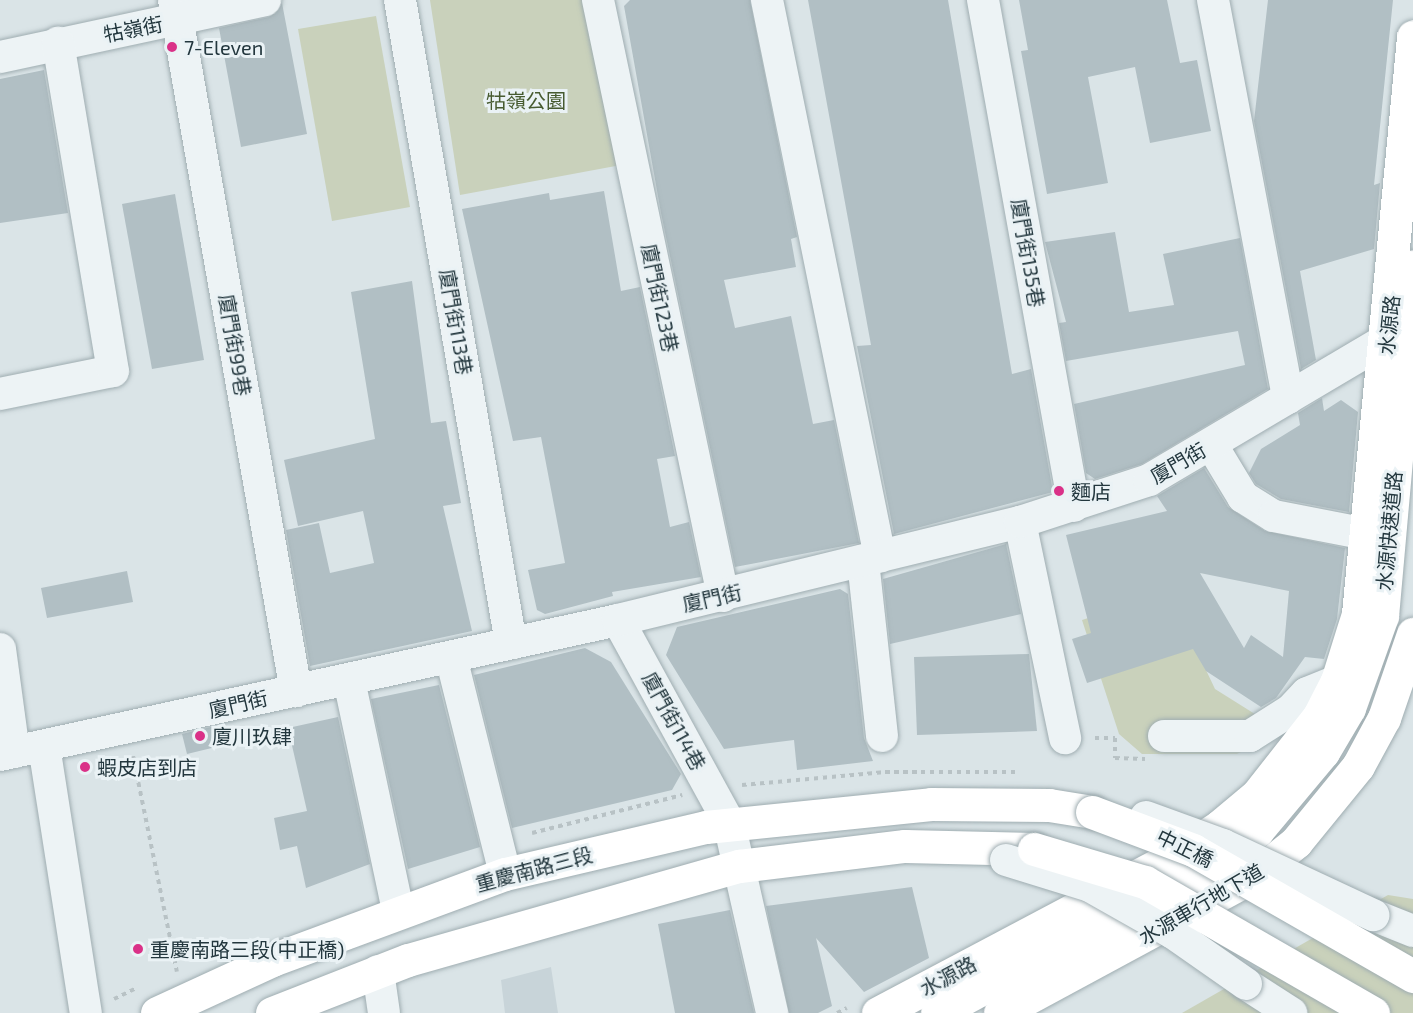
<!DOCTYPE html>
<html>
<head>
<meta charset="utf-8">
<style>
  body { margin:0 }
  #map { position:relative; width:1413px; height:1013px; overflow:hidden; background:#dae4e7; font-family:"Exo 2","Noto Sans TC",sans-serif }
  div>[style] { position:absolute }
  [style*='--x'] { left:calc(var(--x)*1px); top:calc(var(--y)*1px); width:calc(var(--w)*1px); rotate:calc(var(--a)*1deg) }
  .built>* { inset:0; background:#c8d4d9 }
  .green>* { inset:0; background:#c9d1bb }
  .building>* { inset:0; background:#b1bfc4 }
  .path>* { height:4px; margin-top:-2px; transform-origin:0; background:repeating-linear-gradient(90deg,#b8c2c5 0 4.5px,transparent 0 9px) }
  .roads { filter:drop-shadow(0 0 2px #9fadb1) drop-shadow(0 0 2px #9fadb1) }
  .minor>* { height:32px; margin:-16px; padding:0 16px; transform-origin:16px; border-radius:16px; background:#edf3f5 }
  .major>* { height:33px; margin:-16.5px; padding:0 16.5px; transform-origin:16.5px; border-radius:16.5px; background:#fff }
  .highway>* { height:33px; margin:-16.5px; padding:0 16.5px; transform-origin:16.5px; border-radius:16.5px; background:#fff }
  .bridges { filter:drop-shadow(0 0 2px #9fadb1) drop-shadow(0 0 2px #9fadb1) }
  .minor-bridge>* { height:32px; margin:-16px; padding:0 16px; transform-origin:16px; border-radius:16px; background:#edf3f5 }
  .major-bridge>* { height:33px; margin:-16.5px; padding:0 16.5px; transform-origin:16.5px; border-radius:16.5px; background:#fff }
  .dots>* { width:16px; height:16px; translate:-50% -50%; box-sizing:border-box; border:3px solid #eaf2f5; border-radius:50% }
  span { translate:-50% -50%; white-space:nowrap; text-align:center; line-height:1.15; -webkit-text-stroke:6px #eaf2f5; paint-order:stroke }
  .street-label { font-size:20px; color:#23373e }
  .poi-label { font-size:20px; color:#23373e }
  .left { translate:0 -50%; text-align:left }
  .park-label { font-size:20px; color:#475b30 }
</style>
</head>
<body>
<div id="map">
  <div class="built">
    <i style="clip-path:polygon(551px 967px,558px 1013px,505px 1013px,501px 980px)"></i>
  </div>
  <div class="green">
    <i style="clip-path:polygon(430px 0,587px 0,621px 165px,460px 195px)"></i>
    <i style="clip-path:polygon(376px 16px,410px 207px,332px 221px,298px 29px)"></i>
    <i style="clip-path:polygon(1169px 592px,1215px 689px,1282px 731px,1237px 754px,1142px 754px,1119px 734px,1082px 620px)"></i>
    <i style="clip-path:polygon(1388px 895px,1413px 899px,1413px 1013px,1182px 1013px)"></i>
  </div>
  <div class="building">
    <i style="clip-path:polygon(630px 0,750px 0,797px 237px,791px 239px,796px 267px,724px 280px,735px 328px,791px 316px,813px 424px,834px 420px,859px 543px,735px 567px,661px 213px,624px 6px)"></i>
    <i style="clip-path:polygon(808px 0,948px 0,1012px 374px,1031px 369px,1053px 492px,894px 534px,857px 346px,871px 345px)"></i>
    <i style="clip-path:polygon(1019px 0,1167px 0,1180px 63px,1197px 60px,1211px 131px,1150px 143px,1135px 67px,1088px 77px,1108px 183px,1047px 194px,1021px 51px,1028px 50px)"></i>
    <i style="clip-path:polygon(1268px 0,1393px 0,1374px 185px,1380px 183px,1374px 249px,1300px 271px,1316px 360px,1301px 369px,1254px 121px)"></i>
    <i style="clip-path:polygon(282px 3px,307px 134px,241px 147px,219px 28px,269px 17px)"></i>
    <i style="clip-path:polygon(44px 70px,68px 213px,0 223px,0 79px)"></i>
    <i style="clip-path:polygon(604px 191px,621px 291px,640px 287px,675px 456px,657px 459px,670px 527px,689px 522px,701px 577px,612px 592px,613px 596px,545px 614px,537px 610px,528px 570px,565px 563px,541px 437px,513px 441px,462px 209px,549px 193px,550px 200px)"></i>
    <i style="clip-path:polygon(175px 194px,204px 360px,152px 369px,122px 204px)"></i>
    <i style="clip-path:polygon(1115px 232px,1129px 312px,1174px 305px,1163px 254px,1240px 238px,1268px 389px,1142px 464px,1095px 479px,1086px 473px,1074px 404px,1245px 365px,1238px 331px,1066px 361px,1059px 323px,1066px 322px,1045px 242px)"></i>
    <i style="clip-path:polygon(412px 281px,431px 423px,446px 421px,461px 503px,443px 506px,472px 631px,310px 666px,286px 530px,319px 523px,330px 573px,374px 563px,363px 511px,298px 526px,284px 460px,375px 439px,351px 292px)"></i>
    <i style="clip-path:polygon(1322px 398px,1324px 411px,1341px 400px,1358px 412px,1349px 512px,1281px 499px,1256px 484px,1249px 473px,1261px 449px,1300px 425px,1298px 413px)"></i>
    <i style="clip-path:polygon(evenodd,1204px 468px,1228px 507px,1265px 531px,1345px 548px,1337px 619px,1324px 659px,1305px 657px,1276px 698px,1261px 707px,1206px 671px,1193px 649px,1087px 683px,1072px 639px,1091px 633px,1066px 535px,1167px 511px,1157px 496px,1204px 468px,1200px 573px,1289px 591px,1283px 657px,1251px 635px,1244px 648px,1200px 573px)"></i>
    <i style="clip-path:polygon(1006px 544px,1021px 614px,890px 644px,883px 579px)"></i>
    <i style="clip-path:polygon(127px 571px,133px 602px,47px 618px,41px 588px)"></i>
    <i style="clip-path:polygon(840px 589px,848px 594px,864px 738px,873px 761px,797px 770px,794px 740px,724px 749px,666px 655px,677px 627px)"></i>
    <i style="clip-path:polygon(585px 648px,611px 662px,681px 774px,672px 790px,512px 828px,474px 675px)"></i>
    <i style="clip-path:polygon(1029px 654px,1037px 731px,917px 735px,914px 657px)"></i>
    <i style="clip-path:polygon(439px 685px,480px 847px,408px 869px,371px 699px)"></i>
    <i style="clip-path:polygon(338px 717px,370px 864px,306px 888px,297px 846px,280px 850px,274px 818px,307px 811px,288px 728px)"></i>
    <i style="clip-path:polygon(215px 726px,220px 746px,187px 754px,182px 734px)"></i>
    <i style="clip-path:polygon(912px 887px,929px 958px,864px 992px,816px 938px,832px 1006px,818px 1013px,789px 1013px,766px 906px)"></i>
    <i style="clip-path:polygon(730px 910px,754px 1013px,675px 1013px,658px 924px)"></i>
  </div>
  <div class="path">
    <i style="--x:1095;--y:738;--w:20;--a:0"></i>
    <i style="--x:1115;--y:738;--w:20;--a:90"></i>
    <i style="--x:1115;--y:758;--w:30;--a:2"></i>
    <i style="--x:133;--y:756;--w:220;--a:78.5"></i>
    <i style="--x:742;--y:785;--w:144;--a:-5.2"></i>
    <i style="--x:885;--y:772;--w:134;--a:0"></i>
    <i style="--x:532;--y:833;--w:155;--a:-14.2"></i>
    <i style="--x:114;--y:999;--w:25;--a:-26"></i>
    <i style="--x:837;--y:1013;--w:11;--a:-27"></i>
  </div>
  <div class="roads">
    <div class="minor">
      <i style="--x:174;--y:0;--w:702;--a:79.99"></i>
      <i style="--x:400;--y:0;--w:653;--a:80.21"></i>
      <i style="--x:598;--y:0;--w:609;--a:78.15"></i>
      <i style="--x:767;--y:0;--w:568;--a:78.53"></i>
      <i style="--x:983;--y:0;--w:514;--a:79.8"></i>
      <i style="--x:1213;--y:0;--w:405;--a:79.3"></i>
      <i style="--x:0;--y:57;--w:271;--a:-12.1"></i>
      <i style="--x:0;--y:394;--w:115;--a:-11.5"></i>
      <i style="--x:113;--y:371;--w:333;--a:-99.5"></i>
      <i style="--x:1211;--y:444;--w:62;--a:58.9"></i>
      <i style="--x:1243;--y:497;--w:36;--a:32"></i>
      <i style="--x:1274;--y:516;--w:95;--a:11"></i>
      <i style="--x:1020;--y:522;--w:221;--a:78.2"></i>
      <i style="--x:863;--y:561;--w:176;--a:83.8"></i>
      <i style="--x:618;--y:620;--w:231;--a:61.3"></i>
      <i style="--x:729;--y:823;--w:195;--a:77.2"></i>
      <i style="--x:0;--y:649;--w:104;--a:82.3"></i>
      <i style="--x:451;--y:657;--w:224;--a:76"></i>
      <i style="--x:349;--y:680;--w:236;--a:78"></i>
      <i style="--x:1164;--y:736;--w:86;--a:0"></i>
      <i style="--x:1250;--y:736;--w:49;--a:-32.4"></i>
      <i style="--x:1291;--y:710;--w:23;--a:-47"></i>
      <i style="--x:1307;--y:693;--w:32;--a:-22"></i>
      <i style="--x:44;--y:746;--w:270;--a:81.1"></i>
      <i style="--x:0;--y:755;--w:633;--a:-12.32"></i>
      <i style="--x:618;--y:620;--w:414;--a:-13.7"></i>
      <i style="--x:1020;--y:522;--w:136;--a:-18"></i>
      <i style="--x:1149;--y:480;--w:277;--a:-30.6"></i>
      <i style="--x:1373;--y:915;--w:43;--a:21.8"></i>
      <i style="--x:378;--y:971;--w:42;--a:81.9"></i>
      <i style="--x:1246;--y:984;--w:54;--a:32.8"></i>
    </div>
    <div class="major">
      <i style="--x:157;--y:1013;--w:127;--a:-24.7"></i>
      <i style="--x:272;--y:960;--w:248;--a:-20.3"></i>
      <i style="--x:505;--y:874;--w:206;--a:-13.2"></i>
      <i style="--x:706;--y:827;--w:226;--a:-5.8"></i>
      <i style="--x:931;--y:804;--w:118;--a:0.5"></i>
      <i style="--x:1049;--y:805;--w:44;--a:9.2"></i>
      <i style="--x:272;--y:1013;--w:146;--a:-21.3"></i>
      <i style="--x:408;--y:960;--w:344;--a:-15.9"></i>
      <i style="--x:739;--y:866;--w:167;--a:-6.9"></i>
      <i style="--x:905;--y:846;--w:129;--a:1.3"></i>
      <i style="--x:878;--y:1013;--w:334;--a:-27.9"></i>
      <i style="--x:1173;--y:857;--w:56;--a:-33.4"></i>
      <i style="--x:1220;--y:826;--w:48;--a:-40"></i>
      <i style="--x:1257;--y:795;--w:100;--a:-51.9"></i>
      <i style="--x:1319;--y:716;--w:39;--a:-63"></i>
      <i style="--x:1337;--y:681;--w:70;--a:-72.6"></i>
      <i style="--x:1358;--y:614;--w:580;--a:-84.55"></i>
    </div>
    <div class="highway">
      <i style="--x:937;--y:1013;--w:325;--a:-28.7"></i>
      <i style="--x:1222;--y:857;--w:44;--a:-36.6"></i>
      <i style="--x:1257;--y:831;--w:103;--a:-50.1"></i>
      <i style="--x:1323;--y:752;--w:51;--a:-59.4"></i>
      <i style="--x:1349;--y:708;--w:98;--a:-70.3"></i>
      <i style="--x:1382;--y:616;--w:351;--a:-84.9"></i>
      <i style="--x:1000;--y:1013;--w:290;--a:-28.4"></i>
      <i style="--x:1255;--y:875;--w:53;--a:-38.8"></i>
      <i style="--x:1296;--y:842;--w:98;--a:-50.8"></i>
      <i style="--x:1358;--y:766;--w:55;--a:-61.6"></i>
      <i style="--x:1384;--y:718;--w:89;--a:-71"></i>
    </div>
  </div>
  <div class="bridges">
    <div class="minor-bridge">
      <i style="--x:1146;--y:817;--w:82;--a:20"></i>
      <i style="--x:1223;--y:845;--w:166;--a:25"></i>
      <i style="--x:1006;--y:860;--w:88;--a:17.2"></i>
      <i style="--x:1090;--y:886;--w:95;--a:29.5"></i>
      <i style="--x:1173;--y:933;--w:89;--a:34.9"></i>
    </div>
    <div class="major-bridge">
      <i style="--x:1092;--y:812;--w:108;--a:20.6"></i>
      <i style="--x:1193;--y:850;--w:254;--a:29.8"></i>
      <i style="--x:1034;--y:849;--w:116;--a:16.6"></i>
      <i style="--x:1145;--y:882;--w:263;--a:29.9"></i>
    </div>
  </div>
  <div class="dots">
    <i style="left:172px;top:47px;background:#da3188"></i>
    <i style="left:1059px;top:491px;background:#da3188"></i>
    <i style="left:200px;top:736px;background:#da3188"></i>
    <i style="left:85px;top:767px;background:#da3188"></i>
    <i style="left:138px;top:949px;background:#da3188"></i>
  </div>
  <div class="street-label">
    <span style="left:133px;top:29px;rotate:-11deg">牯嶺街</span>
    <span style="left:1028px;top:253px;rotate:80deg">廈門街135巷</span>
    <span style="left:660px;top:298px;rotate:78deg">廈門街123巷</span>
    <span style="left:456px;top:322px;rotate:80deg">廈門街113巷</span>
    <span style="left:1389px;top:325px;rotate:-84deg">水源路</span>
    <span style="left:235px;top:345px;rotate:80deg">廈門街99巷</span>
    <span style="left:1178px;top:463px;rotate:-30deg">廈門街</span>
    <span style="left:1389px;top:531px;rotate:-85deg">水源快速道路</span>
    <span style="left:712px;top:598px;rotate:-13deg">廈門街</span>
    <span style="left:238px;top:704px;rotate:-13deg">廈門街</span>
    <span style="left:674px;top:721px;rotate:61deg">廈門街114巷</span>
    <span style="left:1185px;top:848px;rotate:26deg">中正橋</span>
    <span style="left:534px;top:869px;rotate:-15deg">重慶南路三段</span>
    <span style="left:1201px;top:904px;rotate:-30deg">水源車行地下道</span>
    <span style="left:948px;top:976px;rotate:-28deg">水源路</span>
  </div>
  <div class="poi-label">
    <span class="left" style="left:184px;top:47px">7-Eleven</span>
    <span class="left" style="left:1071px;top:491px">麵店</span>
    <span class="left" style="left:212px;top:736px">廈川玖肆</span>
    <span class="left" style="left:97px;top:767px">蝦皮店到店</span>
    <span class="left" style="left:150px;top:949px">重慶南路三段(中正橋)</span>
  </div>
  <div class="park-label">
    <span style="left:526px;top:100px">牯嶺公園</span>
  </div>
</div>
</body>
</html>
